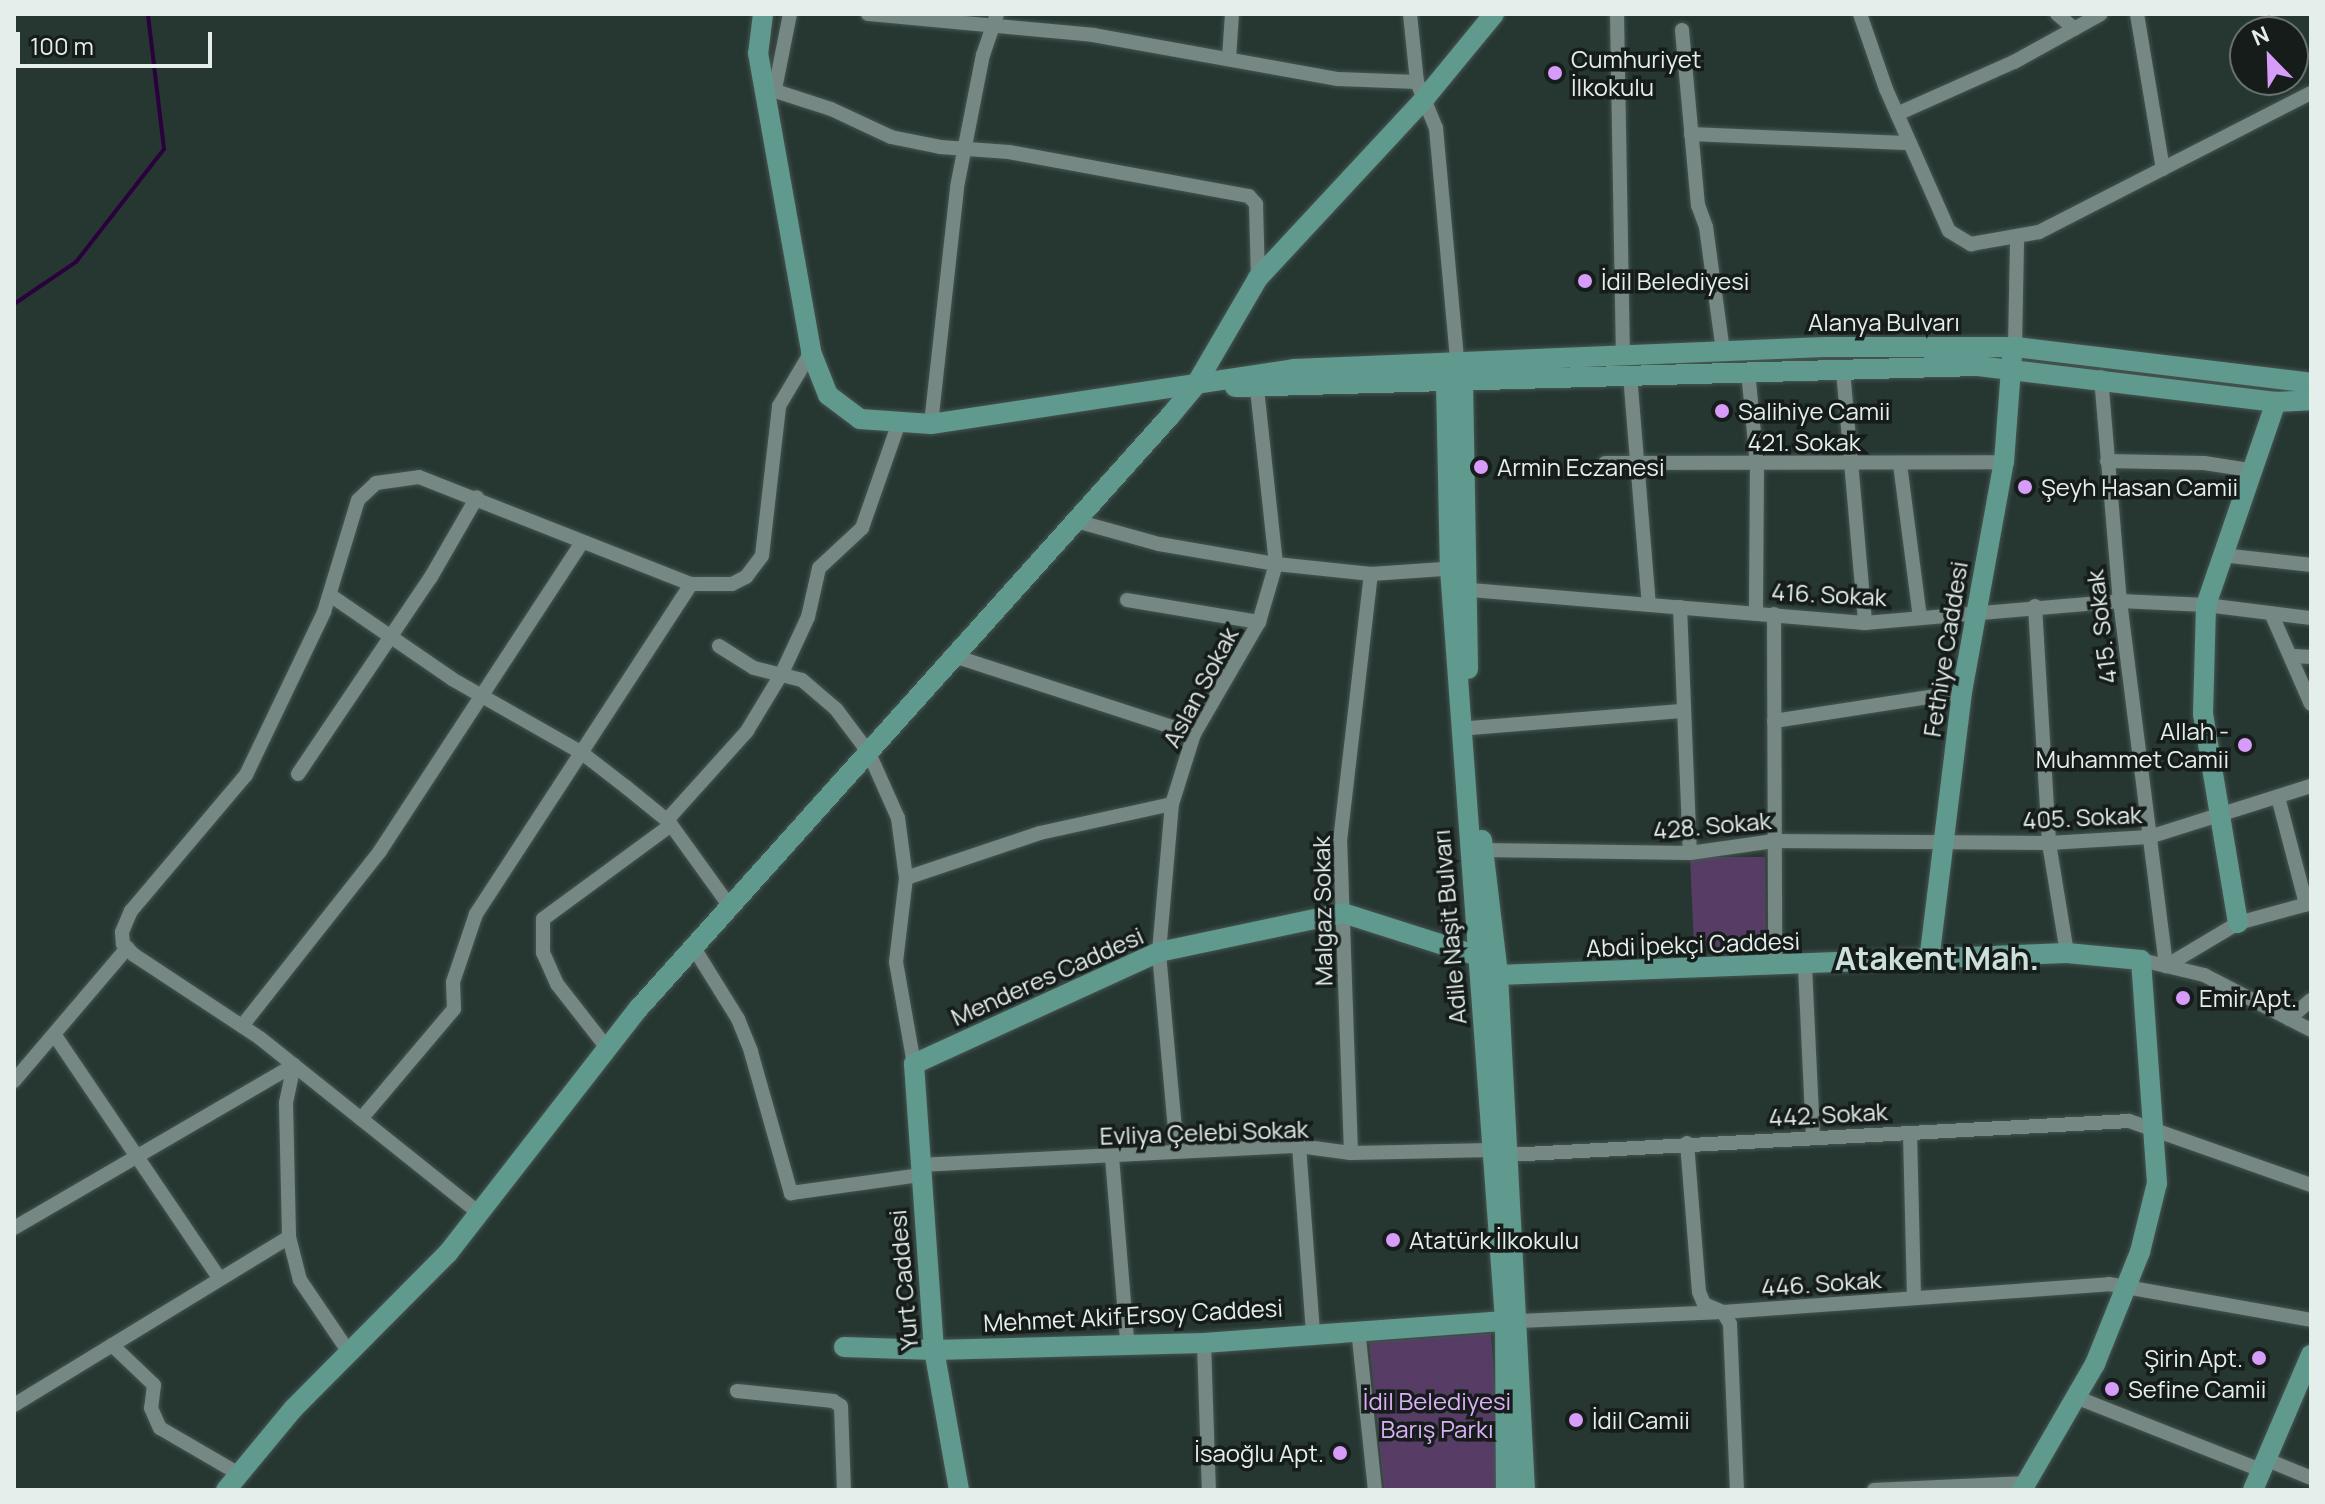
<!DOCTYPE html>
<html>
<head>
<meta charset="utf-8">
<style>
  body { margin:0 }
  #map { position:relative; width:2325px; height:1504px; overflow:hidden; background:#263732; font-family:Manrope,sans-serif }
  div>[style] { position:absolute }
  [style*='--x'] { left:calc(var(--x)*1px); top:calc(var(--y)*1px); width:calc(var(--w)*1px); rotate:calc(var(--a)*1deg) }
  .green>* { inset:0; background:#573c66 }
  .stream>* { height:4px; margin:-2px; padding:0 2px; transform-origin:2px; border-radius:2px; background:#2b013d }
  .roads { filter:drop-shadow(0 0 2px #465450) drop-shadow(0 0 2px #465450) }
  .street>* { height:14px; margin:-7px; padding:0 7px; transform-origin:7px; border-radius:7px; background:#768883 }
  .secondary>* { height:20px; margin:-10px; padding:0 10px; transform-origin:10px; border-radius:10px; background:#60998e }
  .dots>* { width:22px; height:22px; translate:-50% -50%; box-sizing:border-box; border:4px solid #151c1a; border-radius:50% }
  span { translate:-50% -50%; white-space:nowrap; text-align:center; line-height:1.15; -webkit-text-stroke:7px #151c1a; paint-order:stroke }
  .poi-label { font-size:24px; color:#e4eeeb }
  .left { translate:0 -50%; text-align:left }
  .right { translate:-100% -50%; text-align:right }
  .street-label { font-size:24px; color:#e4eeeb }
  .park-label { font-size:24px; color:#dcaff8 }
  .district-label { font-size:32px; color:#cce0db; font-weight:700 }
  .frame { position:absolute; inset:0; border:16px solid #e4eeeb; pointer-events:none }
  .north { position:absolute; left:2229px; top:16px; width:80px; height:80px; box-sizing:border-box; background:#151c1a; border:2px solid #68706e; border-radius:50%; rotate:337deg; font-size:22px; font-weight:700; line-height:32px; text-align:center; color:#e4eeeb }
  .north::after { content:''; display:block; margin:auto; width:28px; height:36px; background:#d79bf9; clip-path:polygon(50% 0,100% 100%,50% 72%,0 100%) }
  .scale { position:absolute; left:16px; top:32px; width:196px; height:36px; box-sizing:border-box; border:4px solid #e4eeeb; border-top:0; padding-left:10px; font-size:24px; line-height:28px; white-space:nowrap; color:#e4eeeb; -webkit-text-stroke:6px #151c1a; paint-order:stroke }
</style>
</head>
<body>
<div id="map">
  <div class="green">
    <i style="clip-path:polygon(1690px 857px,1765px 857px,1766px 938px,1757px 947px,1694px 947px)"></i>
    <i style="clip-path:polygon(1491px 1333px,1502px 1490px,1384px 1490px,1369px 1342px)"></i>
  </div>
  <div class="stream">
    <i style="--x:14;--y:304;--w:75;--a:-34.1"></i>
    <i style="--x:76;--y:262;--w:143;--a:-52.1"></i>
    <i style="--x:164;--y:149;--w:136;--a:-96.8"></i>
  </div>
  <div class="roads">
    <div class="street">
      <i style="--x:868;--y:14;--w:226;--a:5.3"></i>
      <i style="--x:1093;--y:35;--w:249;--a:10.2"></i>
      <i style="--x:1338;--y:79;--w:79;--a:2.2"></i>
      <i style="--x:1410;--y:14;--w:68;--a:84.1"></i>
      <i style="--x:1417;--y:82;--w:50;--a:67.6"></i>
      <i style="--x:1436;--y:128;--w:242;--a:84.8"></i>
      <i style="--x:1617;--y:14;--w:341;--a:89"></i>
      <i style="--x:1860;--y:14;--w:79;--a:70.9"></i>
      <i style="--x:1886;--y:89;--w:155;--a:66.1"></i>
      <i style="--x:1949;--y:231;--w:26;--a:31"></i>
      <i style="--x:1971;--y:244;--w:69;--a:-10"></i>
      <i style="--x:2039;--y:232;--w:305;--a:-27.1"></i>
      <i style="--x:2057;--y:14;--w:23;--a:40"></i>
      <i style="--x:2137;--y:14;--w:157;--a:80.5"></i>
      <i style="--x:1682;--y:30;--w:176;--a:84.8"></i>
      <i style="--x:1698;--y:205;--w:23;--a:70"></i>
      <i style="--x:1706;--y:227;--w:125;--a:82.2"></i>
      <i style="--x:1229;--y:58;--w:44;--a:-86.1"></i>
      <i style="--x:763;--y:87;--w:71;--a:17.9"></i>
      <i style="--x:831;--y:109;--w:66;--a:25"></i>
      <i style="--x:891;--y:137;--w:50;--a:11.5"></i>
      <i style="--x:940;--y:147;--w:69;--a:4.1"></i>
      <i style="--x:1009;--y:152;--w:244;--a:10.4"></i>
      <i style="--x:1249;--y:196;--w:11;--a:49"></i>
      <i style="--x:1256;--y:204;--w:74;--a:88.5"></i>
      <i style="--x:775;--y:89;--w:76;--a:-78.7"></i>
      <i style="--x:1897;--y:114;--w:128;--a:-24"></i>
      <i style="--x:2014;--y:62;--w:99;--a:-28.9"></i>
      <i style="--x:1691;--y:134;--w:219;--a:2.4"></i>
      <i style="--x:2015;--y:347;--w:107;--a:-88.9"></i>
      <i style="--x:1843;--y:370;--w:254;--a:85"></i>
      <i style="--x:1748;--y:371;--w:93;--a:84.5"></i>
      <i style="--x:1757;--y:464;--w:148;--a:90.4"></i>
      <i style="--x:1630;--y:375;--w:230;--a:85.3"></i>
      <i style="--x:2101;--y:377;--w:225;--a:85.2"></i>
      <i style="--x:2120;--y:601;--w:368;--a:82.8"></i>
      <i style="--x:2166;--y:966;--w:84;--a:-30.8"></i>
      <i style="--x:2238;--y:923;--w:76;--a:-15.3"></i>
      <i style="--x:931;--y:424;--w:238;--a:-83.7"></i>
      <i style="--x:957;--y:187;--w:135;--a:-78.9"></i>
      <i style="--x:983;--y:55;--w:43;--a:-71.1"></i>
      <i style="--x:2107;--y:461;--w:97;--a:1.2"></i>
      <i style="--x:2204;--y:463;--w:47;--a:8.7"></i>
      <i style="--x:1605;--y:463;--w:399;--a:-0.1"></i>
      <i style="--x:1900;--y:464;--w:154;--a:82.6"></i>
      <i style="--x:1076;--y:521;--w:86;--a:15.5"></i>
      <i style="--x:1159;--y:544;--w:119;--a:9.7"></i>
      <i style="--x:1276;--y:564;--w:96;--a:6"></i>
      <i style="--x:1371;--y:574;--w:87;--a:-3.9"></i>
      <i style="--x:2222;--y:555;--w:90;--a:6.4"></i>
      <i style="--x:1459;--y:589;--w:407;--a:4.8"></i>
      <i style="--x:1865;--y:623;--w:256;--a:-4.9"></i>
      <i style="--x:2120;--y:601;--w:86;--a:2.7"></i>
      <i style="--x:2206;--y:605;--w:106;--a:7.1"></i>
      <i style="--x:330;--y:595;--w:148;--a:34.5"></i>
      <i style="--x:452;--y:679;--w:150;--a:29.6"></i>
      <i style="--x:582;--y:753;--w:56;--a:37.7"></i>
      <i style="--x:626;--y:787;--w:55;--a:39.1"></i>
      <i style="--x:669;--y:822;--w:106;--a:54.2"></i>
      <i style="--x:1127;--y:600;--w:134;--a:9.5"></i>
      <i style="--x:2035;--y:606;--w:237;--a:86.6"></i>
      <i style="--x:2049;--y:843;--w:111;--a:80.7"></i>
      <i style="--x:1680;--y:607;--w:246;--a:87.7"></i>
      <i style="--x:2271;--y:613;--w:99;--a:66.3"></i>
      <i style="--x:1774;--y:614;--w:353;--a:89.8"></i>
      <i style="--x:719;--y:646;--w:41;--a:32.2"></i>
      <i style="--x:754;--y:668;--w:49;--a:14"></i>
      <i style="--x:802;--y:680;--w:45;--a:40.5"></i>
      <i style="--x:836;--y:709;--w:55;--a:53.1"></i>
      <i style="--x:869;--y:753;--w:71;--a:66"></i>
      <i style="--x:898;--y:818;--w:61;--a:82.4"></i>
      <i style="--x:906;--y:878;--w:85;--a:96.8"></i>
      <i style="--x:896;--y:962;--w:104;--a:80"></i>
      <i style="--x:954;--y:656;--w:252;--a:18"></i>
      <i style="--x:2294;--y:656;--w:17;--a:3"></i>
      <i style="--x:1774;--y:721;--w:190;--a:-8.8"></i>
      <i style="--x:1470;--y:728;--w:212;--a:-4.6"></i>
      <i style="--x:298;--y:774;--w:238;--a:-56"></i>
      <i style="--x:431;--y:577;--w:92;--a:-60.1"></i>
      <i style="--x:2278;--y:797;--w:111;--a:75.3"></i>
      <i style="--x:667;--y:820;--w:120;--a:-48"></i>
      <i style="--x:747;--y:731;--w:68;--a:-58.9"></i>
      <i style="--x:782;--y:673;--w:62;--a:-65.1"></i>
      <i style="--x:808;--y:617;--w:50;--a:-77.3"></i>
      <i style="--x:819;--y:568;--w:59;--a:-42.9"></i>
      <i style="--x:862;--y:528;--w:109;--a:-70.7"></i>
      <i style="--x:1483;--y:850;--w:207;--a:0.8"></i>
      <i style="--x:1690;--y:853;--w:85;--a:-8.1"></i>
      <i style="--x:1774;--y:841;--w:275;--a:0.4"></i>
      <i style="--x:2049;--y:843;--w:100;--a:-3.4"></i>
      <i style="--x:2149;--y:837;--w:170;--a:-17.5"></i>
      <i style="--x:906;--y:878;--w:141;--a:-18.6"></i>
      <i style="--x:1040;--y:833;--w:135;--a:-12.4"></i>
      <i style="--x:694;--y:948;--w:84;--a:58.2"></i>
      <i style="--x:738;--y:1019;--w:35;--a:68"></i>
      <i style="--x:751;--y:1052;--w:147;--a:74.2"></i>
      <i style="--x:791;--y:1193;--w:130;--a:-7.9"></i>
      <i style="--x:2141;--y:960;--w:65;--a:13.4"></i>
      <i style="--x:2204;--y:975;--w:120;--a:27.2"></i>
      <i style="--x:1805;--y:967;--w:170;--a:87.3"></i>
      <i style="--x:2289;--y:1019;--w:29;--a:-41"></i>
      <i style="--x:242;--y:1026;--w:223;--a:-51.7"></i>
      <i style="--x:380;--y:851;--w:369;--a:-56.8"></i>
      <i style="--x:56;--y:1037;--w:292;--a:55.9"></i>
      <i style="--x:607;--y:1048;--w:81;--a:-128"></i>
      <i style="--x:557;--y:984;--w:34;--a:-114"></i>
      <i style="--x:543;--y:953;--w:34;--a:-90"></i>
      <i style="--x:543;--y:919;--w:159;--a:-36.3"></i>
      <i style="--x:294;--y:1065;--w:39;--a:102"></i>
      <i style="--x:286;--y:1103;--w:134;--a:88.7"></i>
      <i style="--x:289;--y:1237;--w:44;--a:75.7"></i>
      <i style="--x:300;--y:1280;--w:86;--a:55.9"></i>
      <i style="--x:14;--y:1081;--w:175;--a:-49.6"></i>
      <i style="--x:361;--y:1119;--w:144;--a:-49.8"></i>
      <i style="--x:454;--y:1009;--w:27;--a:-92"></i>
      <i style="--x:453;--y:982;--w:72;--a:-71.3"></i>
      <i style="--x:476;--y:914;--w:394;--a:-56.9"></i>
      <i style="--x:1910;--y:1133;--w:165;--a:88.6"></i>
      <i style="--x:1687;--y:1143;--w:149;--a:85.4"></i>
      <i style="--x:1699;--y:1292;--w:13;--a:67"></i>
      <i style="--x:1704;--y:1304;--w:21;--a:23"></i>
      <i style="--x:1723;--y:1312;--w:14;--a:60"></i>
      <i style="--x:1730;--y:1324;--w:166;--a:87.6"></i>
      <i style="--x:1299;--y:1146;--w:187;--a:85.7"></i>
      <i style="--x:1177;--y:1151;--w:200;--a:-95.2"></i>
      <i style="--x:1159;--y:952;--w:149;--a:-85"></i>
      <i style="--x:1172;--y:804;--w:73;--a:-72.6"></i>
      <i style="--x:1194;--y:734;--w:129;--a:-59.9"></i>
      <i style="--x:1259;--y:622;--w:60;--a:-73.7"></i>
      <i style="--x:1276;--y:564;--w:177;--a:-96.2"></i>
      <i style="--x:1351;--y:1153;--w:312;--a:-92"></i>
      <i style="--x:1340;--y:841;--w:269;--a:-83.4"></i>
      <i style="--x:1508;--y:1155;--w:622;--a:-3.13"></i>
      <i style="--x:2129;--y:1121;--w:193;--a:19.4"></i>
      <i style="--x:1112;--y:1157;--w:185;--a:85.3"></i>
      <i style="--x:919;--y:1165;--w:380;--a:-2.9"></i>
      <i style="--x:1299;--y:1146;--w:52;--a:7.7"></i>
      <i style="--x:1351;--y:1153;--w:140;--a:-1.2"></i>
      <i style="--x:479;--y:1213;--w:280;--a:-141.4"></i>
      <i style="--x:260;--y:1038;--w:151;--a:-146.6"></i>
      <i style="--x:134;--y:955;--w:16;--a:-135"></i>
      <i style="--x:123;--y:944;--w:12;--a:-95"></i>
      <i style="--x:122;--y:932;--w:23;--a:-67"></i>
      <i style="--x:131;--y:911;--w:178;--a:-49.8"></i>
      <i style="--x:246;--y:775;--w:181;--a:-64.4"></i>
      <i style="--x:324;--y:612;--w:117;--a:-73.1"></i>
      <i style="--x:358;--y:500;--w:25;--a:-43"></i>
      <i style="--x:376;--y:483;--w:43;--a:-7.9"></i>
      <i style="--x:419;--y:477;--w:292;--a:21.5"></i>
      <i style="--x:691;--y:584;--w:41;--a:0"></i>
      <i style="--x:732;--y:584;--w:16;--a:-27"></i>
      <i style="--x:746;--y:577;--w:26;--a:-53"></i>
      <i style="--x:762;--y:556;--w:151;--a:-83.5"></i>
      <i style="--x:779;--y:406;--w:63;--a:-59.3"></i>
      <i style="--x:14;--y:1228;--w:324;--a:-30.2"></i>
      <i style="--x:1519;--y:1321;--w:204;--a:-2.5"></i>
      <i style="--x:1723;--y:1312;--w:387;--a:-4.1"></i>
      <i style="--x:2109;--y:1284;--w:205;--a:10.1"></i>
      <i style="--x:1358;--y:1329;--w:162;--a:84"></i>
      <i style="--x:1204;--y:1343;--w:147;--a:88.1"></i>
      <i style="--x:112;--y:1345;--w:58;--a:43.6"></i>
      <i style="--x:154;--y:1385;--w:23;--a:97"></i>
      <i style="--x:151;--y:1408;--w:22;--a:66"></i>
      <i style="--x:160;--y:1428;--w:91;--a:30.2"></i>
      <i style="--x:737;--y:1391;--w:97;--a:5.9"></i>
      <i style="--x:833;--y:1401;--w:9;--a:32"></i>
      <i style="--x:841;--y:1406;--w:84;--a:88"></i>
      <i style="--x:2078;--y:1398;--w:197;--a:21.5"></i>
      <i style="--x:14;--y:1405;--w:322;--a:-31.4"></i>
      <i style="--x:2265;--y:1459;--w:50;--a:22.4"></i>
      <i style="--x:1874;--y:1490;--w:152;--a:-2.6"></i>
    </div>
    <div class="secondary">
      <i style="--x:763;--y:14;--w:39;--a:97"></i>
      <i style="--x:758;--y:53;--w:304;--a:79.9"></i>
      <i style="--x:811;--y:352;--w:46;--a:68.4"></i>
      <i style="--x:828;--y:395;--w:40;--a:37"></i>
      <i style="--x:860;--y:419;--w:71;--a:4"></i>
      <i style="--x:931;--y:424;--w:367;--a:-8.6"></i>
      <i style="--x:1294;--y:369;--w:532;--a:-2.37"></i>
      <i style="--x:1826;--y:347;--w:189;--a:0"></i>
      <i style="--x:2015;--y:347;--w:298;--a:6.9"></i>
      <i style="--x:1455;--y:362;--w:22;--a:114"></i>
      <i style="--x:1446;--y:382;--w:187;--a:88.8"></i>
      <i style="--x:1450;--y:569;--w:753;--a:85.81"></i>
      <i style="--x:1505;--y:1320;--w:170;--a:89.7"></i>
      <i style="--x:1463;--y:381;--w:288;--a:89"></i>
      <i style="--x:1235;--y:387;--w:743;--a:-1.62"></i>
      <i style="--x:1978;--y:366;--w:300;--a:6.9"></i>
      <i style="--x:2276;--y:402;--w:35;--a:-3"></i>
      <i style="--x:1482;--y:840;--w:136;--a:83.2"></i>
      <i style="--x:1498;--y:975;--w:516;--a:87"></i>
      <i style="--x:2238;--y:923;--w:212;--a:-99.5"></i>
      <i style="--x:2203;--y:714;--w:109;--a:-88.4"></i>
      <i style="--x:2206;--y:605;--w:215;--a:-71"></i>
      <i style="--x:1929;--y:961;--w:271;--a:-83"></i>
      <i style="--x:1962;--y:692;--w:234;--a:-79.7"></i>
      <i style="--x:2004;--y:462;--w:106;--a:-85.7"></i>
      <i style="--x:1498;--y:975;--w:569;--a:-2.21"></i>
      <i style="--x:2067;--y:953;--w:74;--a:5.4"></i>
      <i style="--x:2141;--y:960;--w:224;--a:85.9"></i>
      <i style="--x:2157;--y:1183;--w:71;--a:103.8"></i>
      <i style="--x:2140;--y:1252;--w:121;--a:111.9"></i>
      <i style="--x:2095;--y:1364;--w:146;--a:120.1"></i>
      <i style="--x:844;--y:1347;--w:90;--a:1.9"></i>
      <i style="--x:934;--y:1350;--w:270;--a:-1.5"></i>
      <i style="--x:1204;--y:1343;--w:312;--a:-4.2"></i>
      <i style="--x:226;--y:1490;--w:105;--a:-50.4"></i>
      <i style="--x:293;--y:1409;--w:220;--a:-45.2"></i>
      <i style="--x:448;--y:1253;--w:311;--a:-52.1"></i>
      <i style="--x:639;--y:1008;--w:795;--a:-48.11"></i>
      <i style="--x:1170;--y:416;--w:39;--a:-50"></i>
      <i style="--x:1195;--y:386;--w:125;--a:-59.7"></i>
      <i style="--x:1258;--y:278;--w:246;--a:-47.1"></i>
      <i style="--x:1425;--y:98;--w:109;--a:-50.6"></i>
      <i style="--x:959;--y:1490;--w:142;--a:-100.1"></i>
      <i style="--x:934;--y:1350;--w:287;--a:-94"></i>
      <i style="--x:914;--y:1064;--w:269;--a:-24.6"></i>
      <i style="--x:1159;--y:952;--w:188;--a:-12"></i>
      <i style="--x:1343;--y:913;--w:145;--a:17.7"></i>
      <i style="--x:2253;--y:1490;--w:147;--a:-66.8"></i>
    </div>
  </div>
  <div class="dots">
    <i style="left:1555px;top:73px;background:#d79bf9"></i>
    <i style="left:1585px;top:281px;background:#d79bf9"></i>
    <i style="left:1722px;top:411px;background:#d79bf9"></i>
    <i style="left:1481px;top:467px;background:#d79bf9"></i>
    <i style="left:2025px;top:487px;background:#d79bf9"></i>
    <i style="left:2245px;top:745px;background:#d79bf9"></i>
    <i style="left:2183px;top:998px;background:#d79bf9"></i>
    <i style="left:1393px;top:1240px;background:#d79bf9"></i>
    <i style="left:2259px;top:1358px;background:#d79bf9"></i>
    <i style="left:2112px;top:1389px;background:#d79bf9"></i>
    <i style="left:1576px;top:1420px;background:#d79bf9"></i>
    <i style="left:1340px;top:1453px;background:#d79bf9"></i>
  </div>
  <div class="poi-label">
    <span class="left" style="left:1571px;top:73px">Cumhuriyet<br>İlkokulu</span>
    <span class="left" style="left:1601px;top:281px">İdil Belediyesi</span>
    <span class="left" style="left:1738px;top:411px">Salihiye Camii</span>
    <span class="left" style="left:1497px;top:467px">Armin Eczanesi</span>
    <span class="left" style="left:2041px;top:487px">Şeyh Hasan Camii</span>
    <span class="right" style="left:2229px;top:745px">Allah -<br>Muhammet Camii</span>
    <span class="left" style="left:2199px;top:998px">Emir Apt.</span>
    <span class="left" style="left:1409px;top:1240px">Atatürk İlkokulu</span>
    <span class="right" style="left:2243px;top:1358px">Şirin Apt.</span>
    <span class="left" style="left:2128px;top:1389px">Sefine Camii</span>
    <span class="left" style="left:1592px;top:1420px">İdil Camii</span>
    <span class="right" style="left:1324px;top:1453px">İsaoğlu Apt.</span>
  </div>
  <div class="street-label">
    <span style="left:1884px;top:322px">Alanya Bulvarı</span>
    <span style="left:1804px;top:442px">421. Sokak</span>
    <span style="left:1829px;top:594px;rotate:3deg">416. Sokak</span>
    <span style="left:2101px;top:627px;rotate:-97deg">415. Sokak</span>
    <span style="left:1945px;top:649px;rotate:-81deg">Fethiye Caddesi</span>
    <span style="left:1200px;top:687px;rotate:-62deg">Aslan Sokak</span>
    <span style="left:2082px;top:817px;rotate:-3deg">405. Sokak</span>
    <span style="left:1712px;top:825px;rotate:-5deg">428. Sokak</span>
    <span style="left:1322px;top:911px;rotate:-91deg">Malgaz Sokak</span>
    <span style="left:1449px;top:927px;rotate:-95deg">Adile Naşit Bulvarı</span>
    <span style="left:1693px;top:944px;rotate:-2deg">Abdi İpekçi Caddesi</span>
    <span style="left:1047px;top:976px;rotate:-24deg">Menderes Caddesi</span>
    <span style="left:1828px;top:1114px;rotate:-3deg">442. Sokak</span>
    <span style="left:1204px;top:1132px;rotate:-2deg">Evliya Çelebi Sokak</span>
    <span style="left:903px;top:1280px;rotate:-95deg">Yurt Caddesi</span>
    <span style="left:1821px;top:1283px;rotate:-4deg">446. Sokak</span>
    <span style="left:1133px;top:1315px;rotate:-3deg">Mehmet Akif Ersoy Caddesi</span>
  </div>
  <div class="park-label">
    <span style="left:1437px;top:1415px">İdil Belediyesi<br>Barış Parkı</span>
  </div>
  <div class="district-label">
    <span style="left:1937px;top:958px">Atakent Mah.</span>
  </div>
  <div class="frame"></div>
  <div class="north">N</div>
  <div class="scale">100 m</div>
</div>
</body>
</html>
